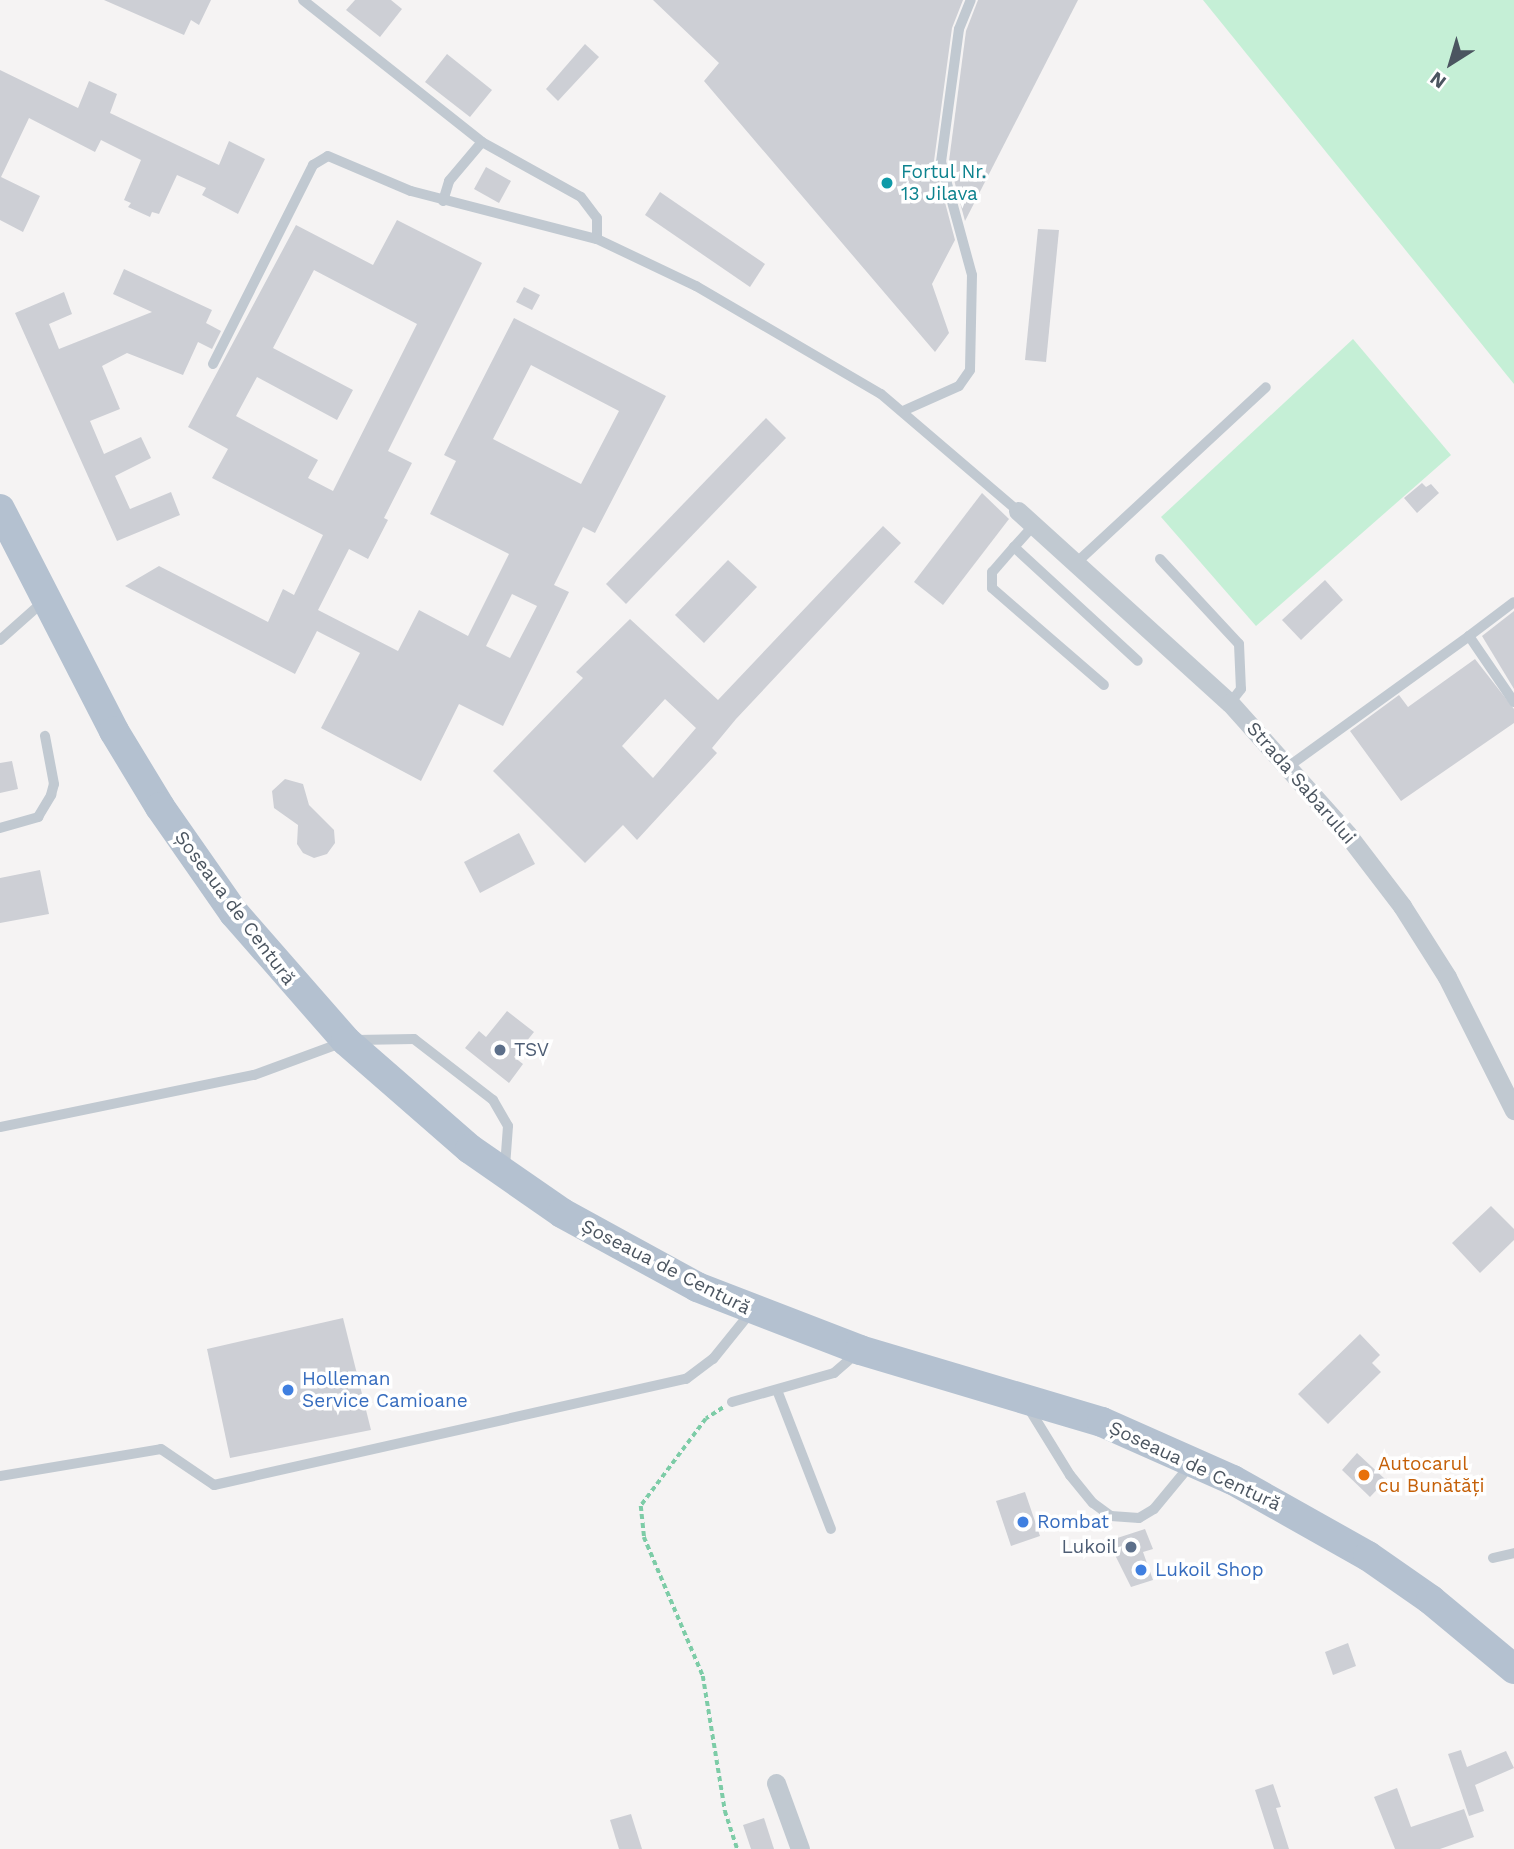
<!DOCTYPE html>
<html>
<head>
<meta charset="utf-8">
<style>
  body { margin:0 }
  #map { position:relative; width:1514px; height:1849px; overflow:hidden; background:#f5f3f3; font-family:"Work Sans",sans-serif }
  div>[style] { position:absolute }
  [style*='--x'] { left:calc(var(--x)*1px); top:calc(var(--y)*1px); width:calc(var(--w)*1px); rotate:calc(var(--a)*1deg) }
  .green>* { inset:0; background:#c5efd6 }
  .building>* { inset:0; background:#cdcfd5 }
  .path>* { height:3.5px; margin-top:-1.75px; transform-origin:0; background:repeating-linear-gradient(90deg,#7dcca7 0 5px,transparent 0 8.5px) }
  .service>* { height:10px; margin:-5px; padding:0 5px; transform-origin:5px; border-radius:5px; background:#c1c9d1 }
  .minor>* { height:19px; margin:-9.5px; padding:0 9.5px; transform-origin:9.5px; border-radius:9.5px; background:#c1c9d1 }
  .primary>* { height:30px; margin:-15px; padding:0 15px; transform-origin:15px; border-radius:15px; background:#b4c1d0 }
  .dots>* { width:19px; height:19px; translate:-50% -50%; box-sizing:border-box; border:4px solid #fff; border-radius:50% }
  span { translate:-50% -50%; white-space:nowrap; text-align:center; line-height:1.15; -webkit-text-stroke:7px #fff; paint-order:stroke }
  .culture-label { font-size:19px; color:#0d838f }
  .left { translate:0 -50%; text-align:left }
  .street-label { font-size:19px; color:#4b5560 }
  .service-label { font-size:19px; color:#4e5e75 }
  .right { translate:-100% -50%; text-align:right }
  .shop-label { font-size:19px; color:#366cbe }
  .food-label { font-size:19px; color:#c56008 }
  .north { position:absolute; left:1416px; top:28px; width:70px; height:70px; -webkit-text-stroke:5px #fff; paint-order:stroke; rotate:217deg; font-size:19px; font-weight:700; line-height:28px; text-align:center; color:#4b5560 }
  .north::after { content:''; display:block; margin:auto; width:24px; height:32px; background:#4b5560; clip-path:polygon(50% 0,100% 100%,50% 72%,0 100%) }
</style>
</head>
<body>
<div id="map">
  <div class="green">
    <i style="clip-path:polygon(1203px 0,1514px 0,1514px 384px)"></i>
    <i style="clip-path:polygon(1353px 339px,1451px 455px,1256px 626px,1161px 517px)"></i>
  </div>
  <div class="building">
    <i style="clip-path:polygon(104px 0,211px 0,199px 25px,191px 20px,184px 35px)"></i>
    <i style="clip-path:polygon(355px 0,391px 0,402px 9px,380px 37px,346px 10px)"></i>
    <i style="clip-path:polygon(653px 0,963px 0,952px 28px,934px 161px,955px 240px,932px 284px,949px 333px,935px 352px,704px 81px,719px 63px)"></i>
    <i style="clip-path:polygon(978px 0,1078px 0,965px 221px,949px 161px,966px 31px)"></i>
    <i style="clip-path:polygon(585px 44px,599px 57px,558px 101px,546px 89px)"></i>
    <i style="clip-path:polygon(447px 54px,492px 90px,470px 117px,425px 82px)"></i>
    <i style="clip-path:polygon(0 70px,78px 108px,89px 81px,117px 94px,110px 113px,219px 165px,229px 141px,265px 159px,238px 214px,202px 195px,206px 188px,177px 175px,159px 214px,152px 212px,150px 217px,128px 207px,131px 203px,124px 200px,141px 160px,101px 140px,95px 152px,29px 118px,1px 177px,40px 196px,23px 232px,0 220px)"></i>
    <i style="clip-path:polygon(486px 167px,511px 181px,499px 203px,474px 189px)"></i>
    <i style="clip-path:polygon(660px 192px,765px 264px,750px 287px,645px 215px)"></i>
    <i style="clip-path:polygon(evenodd,397px 220px,482px 263px,388px 451px,412px 463px,384px 518px,388px 520px,368px 559px,349px 549px,318px 610px,398px 651px,419px 610px,468px 636px,509px 554px,430px 514px,456px 461px,444px 455px,514px 318px,666px 396px,595px 533px,583px 527px,554px 585px,569px 592px,503px 726px,459px 704px,421px 781px,321px 728px,360px 653px,317px 631px,295px 674px,125px 586px,159px 566px,268px 622px,283px 589px,294px 595px,323px 535px,212px 478px,228px 449px,188px 427px,296px 225px,373px 265px,397px 220px,314px 270px,417px 324px,333px 491px,308px 478px,318px 460px,236px 416px,257px 377px,337px 420px,353px 390px,273px 348px,314px 270px,397px 220px,531px 365px,619px 411px,581px 484px,493px 439px,531px 365px,397px 220px,512px 594px,537px 606px,510px 658px,486px 646px,512px 594px)"></i>
    <i style="clip-path:polygon(1038px 229px,1059px 230px,1046px 362px,1025px 360px)"></i>
    <i style="clip-path:polygon(124px 269px,212px 310px,206px 323px,221px 331px,212px 349px,198px 342px,183px 375px,127px 353px,102px 366px,120px 409px,90px 421px,104px 454px,141px 437px,151px 458px,115px 476px,130px 509px,171px 492px,180px 515px,117px 541px,15px 313px,64px 292px,72px 314px,49px 324px,59px 349px,152px 312px,113px 294px)"></i>
    <i style="clip-path:polygon(524px 287px,540px 295px,532px 310px,516px 302px)"></i>
    <i style="clip-path:polygon(766px 418px,786px 438px,626px 604px,606px 584px)"></i>
    <i style="clip-path:polygon(1422px 483px,1426px 487px,1431px 484px,1439px 493px,1417px 513px,1404px 498px)"></i>
    <i style="clip-path:polygon(982px 493px,1009px 519px,943px 605px,914px 582px)"></i>
    <i style="clip-path:polygon(evenodd,883px 526px,901px 543px,736px 719px,712px 748px,717px 753px,637px 840px,623px 825px,585px 863px,493px 771px,583px 678px,576px 672px,630px 619px,718px 700px,883px 526px,665px 699px,696px 728px,653px 778px,622px 746px,665px 699px)"></i>
    <i style="clip-path:polygon(728px 560px,757px 587px,704px 643px,675px 615px)"></i>
    <i style="clip-path:polygon(1325px 580px,1343px 600px,1301px 640px,1282px 620px)"></i>
    <i style="clip-path:polygon(1514px 611px,1514px 689px,1482px 636px)"></i>
    <i style="clip-path:polygon(1475px 659px,1514px 709px,1514px 723px,1401px 801px,1350px 731px,1399px 695px,1408px 707px)"></i>
    <i style="clip-path:polygon(12px 761px,18px 789px,0 793px,0 763px)"></i>
    <i style="clip-path:polygon(285px 779px,303px 784px,309px 805px,334px 830px,335px 843px,327px 854px,314px 858px,303px 853px,297px 844px,298px 825px,274px 808px,272px 791px)"></i>
    <i style="clip-path:polygon(519px 833px,535px 864px,480px 893px,464px 862px)"></i>
    <i style="clip-path:polygon(40px 870px,49px 914px,0 923px,0 878px)"></i>
    <i style="clip-path:polygon(507px 1011px,534px 1032px,514px 1057px,523px 1064px,509px 1083px,465px 1048px,479px 1031px,486px 1037px)"></i>
    <i style="clip-path:polygon(1491px 1206px,1514px 1229px,1514px 1240px,1480px 1273px,1452px 1243px)"></i>
    <i style="clip-path:polygon(343px 1318px,371px 1430px,230px 1458px,207px 1349px)"></i>
    <i style="clip-path:polygon(1360px 1334px,1380px 1355px,1372px 1363px,1381px 1372px,1328px 1424px,1298px 1394px)"></i>
    <i style="clip-path:polygon(1357px 1453px,1386px 1480px,1370px 1497px,1342px 1470px)"></i>
    <i style="clip-path:polygon(1025px 1492px,1040px 1536px,1011px 1546px,996px 1501px)"></i>
    <i style="clip-path:polygon(1145px 1529px,1153px 1549px,1143px 1552px,1153px 1580px,1131px 1587px,1108px 1541px)"></i>
    <i style="clip-path:polygon(1348px 1643px,1356px 1666px,1333px 1675px,1325px 1652px)"></i>
    <i style="clip-path:polygon(1461px 1750px,1467px 1767px,1506px 1751px,1514px 1768px,1475px 1785px,1484px 1811px,1469px 1816px,1448px 1754px)"></i>
    <i style="clip-path:polygon(1273px 1784px,1281px 1807px,1276px 1808px,1289px 1849px,1274px 1849px,1255px 1790px)"></i>
    <i style="clip-path:polygon(1397px 1788px,1411px 1827px,1464px 1809px,1474px 1837px,1440px 1849px,1395px 1849px,1374px 1797px)"></i>
    <i style="clip-path:polygon(631px 1814px,642px 1849px,619px 1849px,610px 1820px)"></i>
    <i style="clip-path:polygon(764px 1818px,774px 1849px,751px 1849px,743px 1825px)"></i>
  </div>
  <div class="path">
    <i style="--x:723;--y:1408;--w:20;--a:147"></i>
    <i style="--x:706;--y:1419;--w:109;--a:126.8"></i>
    <i style="--x:641;--y:1506;--w:31;--a:84"></i>
    <i style="--x:644;--y:1537;--w:151;--a:67"></i>
    <i style="--x:703;--y:1676;--w:137;--a:80.7"></i>
    <i style="--x:725;--y:1811;--w:40;--a:72"></i>
  </div>
  <div class="service">
    <i style="--x:303;--y:0;--w:228;--a:38.4"></i>
    <i style="--x:443;--y:201;--w:21;--a:-73"></i>
    <i style="--x:449;--y:181;--w:51;--a:-49.8"></i>
    <i style="--x:482;--y:142;--w:113;--a:29.1"></i>
    <i style="--x:581;--y:197;--w:26;--a:53"></i>
    <i style="--x:597;--y:218;--w:21;--a:90"></i>
    <i style="--x:213;--y:364;--w:223;--a:-63.3"></i>
    <i style="--x:313;--y:165;--w:17;--a:-31"></i>
    <i style="--x:328;--y:156;--w:90;--a:22.9"></i>
    <i style="--x:411;--y:191;--w:192;--a:14.5"></i>
    <i style="--x:597;--y:239;--w:110;--a:25.4"></i>
    <i style="--x:696;--y:286;--w:214;--a:30.3"></i>
    <i style="--x:881;--y:394;--w:180;--a:40.5"></i>
    <i style="--x:903;--y:411;--w:61;--a:-24.1"></i>
    <i style="--x:959;--y:386;--w:19;--a:-55"></i>
    <i style="--x:970;--y:370;--w:95;--a:-88.8"></i>
    <i style="--x:972;--y:275;--w:117;--a:-105.3"></i>
    <i style="--x:941;--y:162;--w:134;--a:-82.3"></i>
    <i style="--x:959;--y:29;--w:31;--a:-68"></i>
    <i style="--x:1033;--y:526;--w:28;--a:132"></i>
    <i style="--x:1014;--y:547;--w:168;--a:42.6"></i>
    <i style="--x:1014;--y:547;--w:33;--a:131"></i>
    <i style="--x:992;--y:572;--w:16;--a:90"></i>
    <i style="--x:992;--y:588;--w:148;--a:40.9"></i>
    <i style="--x:1160;--y:559;--w:116;--a:47.1"></i>
    <i style="--x:1239;--y:644;--w:45;--a:87.5"></i>
    <i style="--x:1241;--y:689;--w:18;--a:128"></i>
    <i style="--x:1075;--y:564;--w:260;--a:-42.8"></i>
    <i style="--x:1469;--y:636;--w:56;--a:-37.1"></i>
    <i style="--x:0;--y:640;--w:59;--a:-41.6"></i>
    <i style="--x:1289;--y:766;--w:222;--a:-35.8"></i>
    <i style="--x:1469;--y:636;--w:80;--a:55.7"></i>
    <i style="--x:0;--y:828;--w:40;--a:-16"></i>
    <i style="--x:38;--y:817;--w:26;--a:-59"></i>
    <i style="--x:51;--y:795;--w:11;--a:-75"></i>
    <i style="--x:54;--y:784;--w:49;--a:-100.6"></i>
    <i style="--x:356;--y:1040;--w:58;--a:-1"></i>
    <i style="--x:414;--y:1039;--w:100;--a:37.7"></i>
    <i style="--x:493;--y:1100;--w:30;--a:60"></i>
    <i style="--x:508;--y:1126;--w:41;--a:94.2"></i>
    <i style="--x:0;--y:1127;--w:259;--a:-11.6"></i>
    <i style="--x:254;--y:1075;--w:93;--a:-20.2"></i>
    <i style="--x:777;--y:1390;--w:149;--a:68.8"></i>
    <i style="--x:732;--y:1402;--w:106;--a:-15.9"></i>
    <i style="--x:834;--y:1373;--w:29;--a:-41"></i>
    <i style="--x:1028;--y:1407;--w:80;--a:58.3"></i>
    <i style="--x:1070;--y:1475;--w:36;--a:51"></i>
    <i style="--x:1093;--y:1503;--w:22;--a:36"></i>
    <i style="--x:1111;--y:1516;--w:28;--a:4"></i>
    <i style="--x:1139;--y:1518;--w:17;--a:-31"></i>
    <i style="--x:1154;--y:1509;--w:60;--a:-50.4"></i>
    <i style="--x:0;--y:1476;--w:163;--a:-9.5"></i>
    <i style="--x:161;--y:1449;--w:64;--a:34.2"></i>
    <i style="--x:214;--y:1485;--w:484;--a:-12.7"></i>
    <i style="--x:686;--y:1379;--w:34;--a:-37"></i>
    <i style="--x:713;--y:1359;--w:59;--a:-51.2"></i>
    <i style="--x:1493;--y:1558;--w:22;--a:-13"></i>
  </div>
  <div class="minor">
    <i style="--x:1018;--y:511;--w:286;--a:42.2"></i>
    <i style="--x:1230;--y:703;--w:176;--a:48.2"></i>
    <i style="--x:1347;--y:834;--w:91;--a:52.6"></i>
    <i style="--x:1402;--y:906;--w:84;--a:57.6"></i>
    <i style="--x:1447;--y:977;--w:149;--a:63.3"></i>
    <i style="--x:776;--y:1783;--w:70;--a:70"></i>
  </div>
  <div class="primary">
    <i style="--x:0;--y:509;--w:250;--a:62.8"></i>
    <i style="--x:114;--y:731;--w:89;--a:58.8"></i>
    <i style="--x:160;--y:807;--w:129;--a:55.1"></i>
    <i style="--x:234;--y:913;--w:170;--a:48.8"></i>
    <i style="--x:346;--y:1041;--w:164;--a:41.1"></i>
    <i style="--x:470;--y:1149;--w:112;--a:34.8"></i>
    <i style="--x:562;--y:1213;--w:154;--a:28.7"></i>
    <i style="--x:697;--y:1287;--w:175;--a:21.1"></i>
    <i style="--x:860;--y:1350;--w:252;--a:16.6"></i>
    <i style="--x:1102;--y:1422;--w:143;--a:23.9"></i>
    <i style="--x:1233;--y:1480;--w:155;--a:29.4"></i>
    <i style="--x:1368;--y:1556;--w:77;--a:34.9"></i>
    <i style="--x:1431;--y:1600;--w:108;--a:39.7"></i>
  </div>
  <div class="dots">
    <i style="left:887px;top:183px;background:#0f9aa8"></i>
    <i style="left:500px;top:1050px;background:#5c6f8a"></i>
    <i style="left:288px;top:1390px;background:#3f7fe0"></i>
    <i style="left:1364px;top:1475px;background:#e8710a"></i>
    <i style="left:1023px;top:1522px;background:#3f7fe0"></i>
    <i style="left:1131px;top:1547px;background:#5c6f8a"></i>
    <i style="left:1141px;top:1570px;background:#3f7fe0"></i>
  </div>
  <div class="culture-label">
    <span class="left" style="left:901px;top:183px">Fortul Nr.<br>13 Jilava</span>
  </div>
  <div class="street-label">
    <span style="left:1301px;top:783px;rotate:49deg">Strada Sabarului</span>
    <span style="left:235px;top:908px;rotate:53deg">Șoseaua de Centură</span>
    <span style="left:666px;top:1267px;rotate:27deg">Șoseaua de Centură</span>
    <span style="left:1195px;top:1466px;rotate:25deg">Șoseaua de Centură</span>
  </div>
  <div class="service-label">
    <span class="left" style="left:514px;top:1050px">TSV</span>
    <span class="right" style="left:1117px;top:1547px">Lukoil</span>
  </div>
  <div class="shop-label">
    <span class="left" style="left:302px;top:1390px">Holleman<br>Service Camioane</span>
    <span class="left" style="left:1037px;top:1522px">Rombat</span>
    <span class="left" style="left:1155px;top:1570px">Lukoil Shop</span>
  </div>
  <div class="food-label">
    <span class="left" style="left:1378px;top:1475px">Autocarul<br>cu Bunătăți</span>
  </div>
  <div class="north">N</div>
</div>
</body>
</html>
